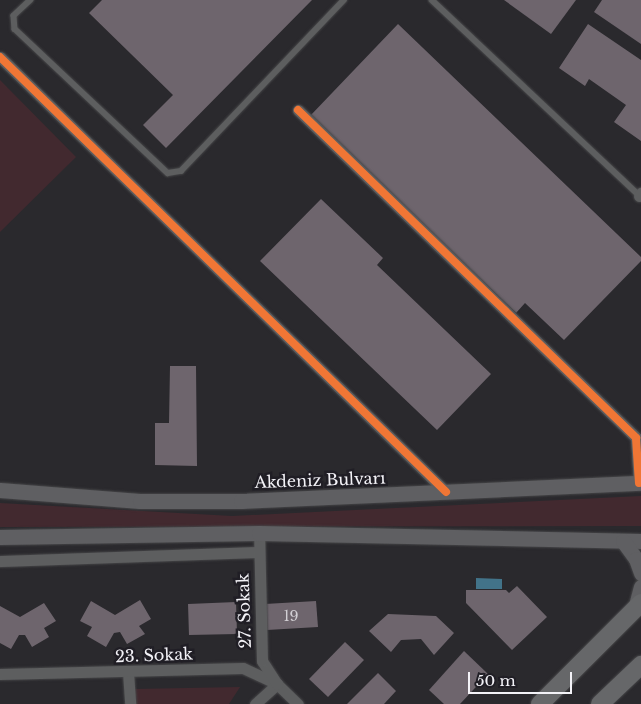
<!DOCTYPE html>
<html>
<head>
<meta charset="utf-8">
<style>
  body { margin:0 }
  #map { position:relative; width:641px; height:704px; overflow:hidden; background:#2a292d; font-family:"Libre Baskerville",serif }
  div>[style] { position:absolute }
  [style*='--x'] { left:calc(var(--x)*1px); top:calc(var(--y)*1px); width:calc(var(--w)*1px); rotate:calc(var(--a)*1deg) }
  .green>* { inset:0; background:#42292f }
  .water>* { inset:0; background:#427389 }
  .building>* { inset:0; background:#6e656d }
  .roads { filter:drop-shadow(0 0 1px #464648) drop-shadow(0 0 1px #464648) }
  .lane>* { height:5.5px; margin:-2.75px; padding:0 2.75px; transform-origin:2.75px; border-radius:2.75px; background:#5d5e5f }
  .street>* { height:11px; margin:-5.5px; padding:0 5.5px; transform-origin:5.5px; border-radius:5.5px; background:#5d5e5f }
  .secondary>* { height:15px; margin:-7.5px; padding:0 7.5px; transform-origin:7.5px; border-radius:7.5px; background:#5f5f62 }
  .primary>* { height:18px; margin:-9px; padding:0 9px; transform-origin:9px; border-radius:9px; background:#666769 }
  .cycleway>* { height:8px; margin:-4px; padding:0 4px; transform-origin:4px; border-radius:4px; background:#f07635 }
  span { translate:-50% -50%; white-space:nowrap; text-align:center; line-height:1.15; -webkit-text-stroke:5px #201e25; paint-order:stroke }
  .number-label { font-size:14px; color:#d2cfd4 }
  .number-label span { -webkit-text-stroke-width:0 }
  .street-label { font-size:16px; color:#f3f2f7 }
  .scale { position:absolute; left:468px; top:672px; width:104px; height:22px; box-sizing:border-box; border:2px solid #f3f2f7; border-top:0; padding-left:6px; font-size:15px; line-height:18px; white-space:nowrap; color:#f3f2f7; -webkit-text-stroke:4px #201e25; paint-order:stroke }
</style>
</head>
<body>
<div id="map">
  <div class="green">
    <i style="clip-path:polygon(0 80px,76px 157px,0 232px)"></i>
    <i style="clip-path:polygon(641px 496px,641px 526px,0 527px,0 503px,232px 516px)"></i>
    <i style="clip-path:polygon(240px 687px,229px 704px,135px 704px,134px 689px)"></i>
  </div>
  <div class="water">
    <i style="clip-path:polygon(476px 578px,502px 579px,502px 589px,476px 589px)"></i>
  </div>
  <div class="building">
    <i style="clip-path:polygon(102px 0,312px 0,166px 148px,143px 125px,173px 95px,89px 13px)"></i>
    <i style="clip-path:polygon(504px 0,576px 0,551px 34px)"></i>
    <i style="clip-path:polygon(602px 0,641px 0,641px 44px,594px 12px)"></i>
    <i style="clip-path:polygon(398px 24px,641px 257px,641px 261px,564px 340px,525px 303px,516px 313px,310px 116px)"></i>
    <i style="clip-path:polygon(588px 24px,641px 60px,641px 141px,614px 122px,626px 105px,589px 79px,585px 86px,559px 68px)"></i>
    <i style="clip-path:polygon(321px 199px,383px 258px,377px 265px,491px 374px,437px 430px,260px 261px)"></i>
    <i style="clip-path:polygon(170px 366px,196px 366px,197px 466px,155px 465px,155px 423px,169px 423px)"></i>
    <i style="clip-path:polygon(517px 586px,547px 617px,512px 650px,466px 603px,466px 590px,506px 590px,509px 593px)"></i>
    <i style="clip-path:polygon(140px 600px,151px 619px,139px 626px,145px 634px,127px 644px,120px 632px,114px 633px,106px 647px,87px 636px,92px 627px,80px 621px,91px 601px,115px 615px)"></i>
    <i style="clip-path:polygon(316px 601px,318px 627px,267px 630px,265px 604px)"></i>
    <i style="clip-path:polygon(236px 602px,237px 634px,189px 635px,188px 604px)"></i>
    <i style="clip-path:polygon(44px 603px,56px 621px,44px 628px,49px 637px,32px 647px,25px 635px,19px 635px,11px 649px,0 643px,0 606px,20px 617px)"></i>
    <i style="clip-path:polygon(388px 614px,436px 616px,454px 633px,434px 655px,421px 639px,401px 640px,391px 652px,369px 631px)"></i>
    <i style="clip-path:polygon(345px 642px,364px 660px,328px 697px,309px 679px)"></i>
    <i style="clip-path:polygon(464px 651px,488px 674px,460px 704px,444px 704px,429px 690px)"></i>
    <i style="clip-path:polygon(378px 673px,396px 691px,384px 704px,347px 704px)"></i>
  </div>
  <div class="roads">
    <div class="lane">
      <i style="--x:31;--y:0;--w:23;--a:137"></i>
      <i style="--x:14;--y:16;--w:13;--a:86"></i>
      <i style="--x:15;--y:29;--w:210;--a:43.3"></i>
      <i style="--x:168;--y:173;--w:13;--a:-9"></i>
      <i style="--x:181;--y:171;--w:236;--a:-46.4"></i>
      <i style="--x:432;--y:0;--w:286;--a:43.3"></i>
    </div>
    <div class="street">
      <i style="--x:0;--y:57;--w:623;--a:44.28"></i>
      <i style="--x:298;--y:110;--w:471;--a:44.1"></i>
      <i style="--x:636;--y:438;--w:45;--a:86.2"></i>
      <i style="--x:639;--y:196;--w:4;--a:-56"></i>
      <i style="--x:0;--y:561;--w:259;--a:-2"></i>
      <i style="--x:128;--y:672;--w:32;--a:86"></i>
      <i style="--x:0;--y:674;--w:243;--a:-1.4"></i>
      <i style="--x:243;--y:668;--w:38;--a:25"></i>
      <i style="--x:277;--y:684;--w:29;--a:44"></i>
      <i style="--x:255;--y:704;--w:30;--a:-42"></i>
      <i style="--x:277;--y:684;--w:27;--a:-123"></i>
      <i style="--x:262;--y:661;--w:128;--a:-91.3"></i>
    </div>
    <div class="secondary">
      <i style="--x:0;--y:490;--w:140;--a:4.5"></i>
      <i style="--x:140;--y:501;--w:101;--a:0"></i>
      <i style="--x:241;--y:501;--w:400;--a:-2.6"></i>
      <i style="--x:0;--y:537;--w:259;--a:-0.9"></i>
      <i style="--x:259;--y:533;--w:382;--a:1.2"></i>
      <i style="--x:623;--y:541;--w:22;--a:54"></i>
      <i style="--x:636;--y:559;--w:15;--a:70"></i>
      <i style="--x:635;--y:609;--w:23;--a:-75"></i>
    </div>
    <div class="primary">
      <i style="--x:540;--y:704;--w:143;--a:-45"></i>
      <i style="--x:600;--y:704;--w:57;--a:-43.6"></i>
    </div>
  </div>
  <div class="cycleway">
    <i style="--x:0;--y:57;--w:623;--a:44.28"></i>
    <i style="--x:298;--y:110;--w:471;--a:44.1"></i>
    <i style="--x:636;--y:438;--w:45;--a:86.2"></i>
  </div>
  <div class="number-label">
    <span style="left:291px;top:616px">19</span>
  </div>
  <div class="street-label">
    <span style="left:320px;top:480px;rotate:-2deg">Akdeniz Bulvarı</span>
    <span style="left:244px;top:611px;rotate:-92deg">27. Sokak</span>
    <span style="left:154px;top:655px;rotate:-2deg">23. Sokak</span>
  </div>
  <div class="scale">50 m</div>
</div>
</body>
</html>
